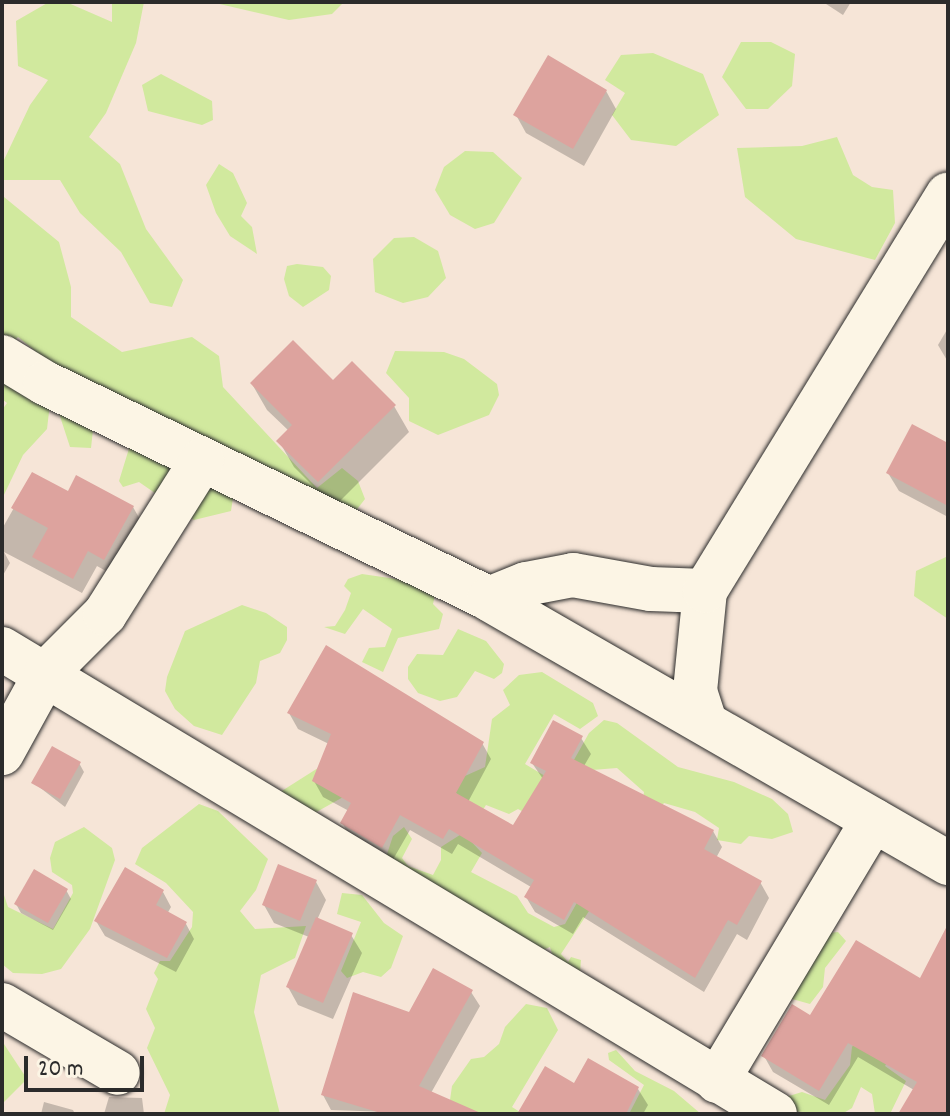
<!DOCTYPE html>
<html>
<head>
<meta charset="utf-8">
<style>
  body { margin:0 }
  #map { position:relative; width:950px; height:1116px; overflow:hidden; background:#f6e5d7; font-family:Dekko,sans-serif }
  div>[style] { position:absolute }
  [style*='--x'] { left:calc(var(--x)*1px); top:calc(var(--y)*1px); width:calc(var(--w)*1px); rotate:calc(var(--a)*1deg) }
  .green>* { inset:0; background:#d1e99e }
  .shadow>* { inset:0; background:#0003 }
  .building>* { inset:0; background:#dda39e }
  .roads { filter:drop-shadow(0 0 2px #2b2b2b) drop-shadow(0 0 2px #2b2b2b) }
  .minor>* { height:44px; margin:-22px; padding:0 22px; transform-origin:22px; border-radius:22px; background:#fcf5e5 }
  span { translate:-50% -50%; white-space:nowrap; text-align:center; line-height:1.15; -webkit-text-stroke:8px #fcf5e5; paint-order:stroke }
  .frame { position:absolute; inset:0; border:4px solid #2b2b2b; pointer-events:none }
  .scale { position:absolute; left:24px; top:1056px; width:120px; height:36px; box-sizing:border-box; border:4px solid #2b2b2b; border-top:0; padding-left:10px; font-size:24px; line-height:28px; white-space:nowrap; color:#2b2b2b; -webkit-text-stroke:6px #fcf5e5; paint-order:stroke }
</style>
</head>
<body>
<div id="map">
  <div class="green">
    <i style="clip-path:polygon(49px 2px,66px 2px,112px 22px,112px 2px,144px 2px,136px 43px,106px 113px,89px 137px,120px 164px,146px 229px,183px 280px,172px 307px,150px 303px,121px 252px,80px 213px,60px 180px,3px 180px,3px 162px,30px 105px,48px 80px,18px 66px,16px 21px)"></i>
    <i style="clip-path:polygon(211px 2px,344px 2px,332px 14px,289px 20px)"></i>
    <i style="clip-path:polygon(741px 42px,771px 42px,795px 54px,792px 86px,768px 109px,746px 109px,722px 77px)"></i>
    <i style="clip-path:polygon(653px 53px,703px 74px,719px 115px,676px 146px,631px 140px,612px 115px,625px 93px,605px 80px,621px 55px)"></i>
    <i style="clip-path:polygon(161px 74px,212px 101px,213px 120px,202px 125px,148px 111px,142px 85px)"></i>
    <i style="clip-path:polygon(837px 137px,853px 175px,872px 187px,893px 190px,895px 223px,875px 260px,796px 239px,745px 197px,737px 148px,802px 146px)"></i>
    <i style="clip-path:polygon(465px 151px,493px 152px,522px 178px,494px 223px,475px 229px,450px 215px,435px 190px,444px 167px)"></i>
    <i style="clip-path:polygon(219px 164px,233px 173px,247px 203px,241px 216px,252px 227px,257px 254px,230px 236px,216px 213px,206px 185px)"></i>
    <i style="clip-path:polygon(4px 197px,59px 242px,71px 287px,71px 317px,122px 352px,192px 337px,219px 356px,223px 387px,317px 488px,342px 468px,358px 481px,365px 499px,351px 517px,233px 498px,231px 511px,194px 520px,139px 482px,123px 487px,119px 481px,131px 442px,94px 421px,91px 448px,70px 447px,40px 355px,18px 337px,2px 352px)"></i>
    <i style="clip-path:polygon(414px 237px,438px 251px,446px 278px,428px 297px,403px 303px,375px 292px,373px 259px,394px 238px)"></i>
    <i style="clip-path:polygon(297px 264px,323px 267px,331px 276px,329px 290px,303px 307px,289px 296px,284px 279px,287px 266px)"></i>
    <i style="clip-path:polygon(395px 351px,444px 352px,464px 359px,497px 384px,499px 395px,489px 415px,438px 435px,409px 421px,409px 398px,386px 373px)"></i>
    <i style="clip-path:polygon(2px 354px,51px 395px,47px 429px,23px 455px,2px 499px,2px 410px,7px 403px,2px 399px)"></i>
    <i style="clip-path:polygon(948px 556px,948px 619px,914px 596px,916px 571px)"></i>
    <i style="clip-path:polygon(362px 574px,403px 580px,435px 595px,433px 604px,443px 614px,439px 629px,398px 638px,383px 672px,362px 662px,369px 648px,385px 647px,392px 629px,363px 609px,345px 634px,324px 627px,335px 626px,345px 610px,351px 593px,344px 586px,348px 579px)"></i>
    <i style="clip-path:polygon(242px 605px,266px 613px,287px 627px,287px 640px,280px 653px,260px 661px,256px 683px,222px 735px,194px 726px,175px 709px,165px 691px,167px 677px,185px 631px)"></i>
    <i style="clip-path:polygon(458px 629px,486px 641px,504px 664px,502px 673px,494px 679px,475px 671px,457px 697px,440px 701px,418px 693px,408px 679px,408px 667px,417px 654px,443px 655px)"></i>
    <i style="clip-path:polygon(542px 672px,593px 703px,598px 716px,580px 729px,554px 714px,525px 764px,560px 785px,589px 733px,604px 720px,617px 723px,678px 767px,734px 782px,772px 799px,788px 814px,793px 832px,772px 839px,749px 836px,741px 844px,717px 840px,719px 828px,695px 812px,664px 803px,655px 814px,643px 800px,644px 792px,617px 768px,592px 770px,544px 823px,518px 809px,509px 814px,486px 805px,479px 816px,453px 790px,456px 780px,485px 767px,492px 719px,510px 705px,503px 690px,519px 675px)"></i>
    <i style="clip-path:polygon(318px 768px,345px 796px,304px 819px,277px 794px)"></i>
    <i style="clip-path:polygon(199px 804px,218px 811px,268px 859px,256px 890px,240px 911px,255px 929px,306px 926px,295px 958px,261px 975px,254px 1012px,280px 1114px,164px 1114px,170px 1095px,147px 1048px,155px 1028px,146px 1009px,158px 979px,154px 973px,160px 961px,170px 961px,192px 927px,193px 912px,166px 883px,135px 864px,142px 848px)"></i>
    <i style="clip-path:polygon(84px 827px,112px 848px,115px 860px,90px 929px,61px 969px,42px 974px,13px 973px,2px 964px,2px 889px,8px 907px,53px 929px,73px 893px,72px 885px,52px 872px,50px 858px,55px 842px)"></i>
    <i style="clip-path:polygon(404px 827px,412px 839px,402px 858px,408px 866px,433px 875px,441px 860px,441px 847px,463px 833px,482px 853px,471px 872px,517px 896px,528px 913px,554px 927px,565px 924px,597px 867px,604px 888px,561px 954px,568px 962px,571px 957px,581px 960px,580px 973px,553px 957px,550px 947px,536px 953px,385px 860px,393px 836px)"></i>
    <i style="clip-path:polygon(342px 893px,362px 895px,384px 923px,403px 936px,391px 968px,381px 977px,363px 972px,347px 978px,341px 971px,361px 922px,337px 914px)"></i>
    <i style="clip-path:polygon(838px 932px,846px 941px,825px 968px,823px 987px,810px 1004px,785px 997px,828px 933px)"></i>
    <i style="clip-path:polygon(526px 1004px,547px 1008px,558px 1030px,512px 1107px,523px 1114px,448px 1114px,452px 1086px,471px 1059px,484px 1057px,499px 1044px,505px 1027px)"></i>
    <i style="clip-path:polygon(861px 1034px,899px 1042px,885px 1066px,906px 1081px,890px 1114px,875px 1114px,872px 1094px,861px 1087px,852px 1108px,842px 1114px,786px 1111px,789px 1096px,802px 1092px,825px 1100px,850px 1065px,852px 1047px)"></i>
    <i style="clip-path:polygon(2px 1041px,27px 1079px,2px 1104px)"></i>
    <i style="clip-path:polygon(616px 1050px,635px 1071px,674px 1091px,701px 1114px,629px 1114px,644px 1085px,609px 1060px,608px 1053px)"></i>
  </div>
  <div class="shadow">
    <i style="clip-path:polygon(823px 2px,851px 2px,843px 15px)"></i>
    <i style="clip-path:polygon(606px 91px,616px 109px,584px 166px,526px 133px,516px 115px)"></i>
    <i style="clip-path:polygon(948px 328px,948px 362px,938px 345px)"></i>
    <i style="clip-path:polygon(334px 382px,394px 406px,409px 432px,334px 507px,294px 467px,279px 441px,289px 431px,267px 410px,252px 384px)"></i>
    <i style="clip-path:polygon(948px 445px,948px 517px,899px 491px,888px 473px)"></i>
    <i style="clip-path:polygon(33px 474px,68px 494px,133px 507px,142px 523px,113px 575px,97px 566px,82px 593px,4px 552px,10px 563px,2px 577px,2px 529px)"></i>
    <i style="clip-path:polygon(289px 713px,482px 743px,491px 759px,468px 802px,514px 828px,543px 779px,532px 763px,581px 738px,591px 754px,584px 766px,713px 831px,722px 847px,716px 858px,760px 882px,769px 898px,747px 940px,737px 934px,704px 992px,583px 917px,573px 934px,535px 912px,526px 897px,531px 887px,458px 844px,452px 854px,410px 830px,391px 863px,352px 839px,342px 823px,349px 811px,323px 797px,314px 781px,329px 744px,298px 729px)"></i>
    <i style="clip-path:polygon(79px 763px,84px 772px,65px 807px,34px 783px)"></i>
    <i style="clip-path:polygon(316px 882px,326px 900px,317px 920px,351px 935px,362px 953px,333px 1019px,298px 1005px,288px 987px,309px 937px,274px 923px,264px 905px)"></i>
    <i style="clip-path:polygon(66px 890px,71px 899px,53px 930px,21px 913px,16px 904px)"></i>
    <i style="clip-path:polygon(163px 892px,171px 907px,167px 914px,186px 924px,194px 939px,176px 972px,105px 936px,96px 921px)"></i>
    <i style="clip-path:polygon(948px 964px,948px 1114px,900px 1114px,914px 1090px,858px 1057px,829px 1105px,773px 1072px,764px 1056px,811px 1018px,921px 981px)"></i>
    <i style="clip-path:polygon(471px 992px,480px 1006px,431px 1093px,446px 1114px,331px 1110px,323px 1095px,410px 1014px)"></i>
    <i style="clip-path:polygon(574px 1086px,638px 1089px,648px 1105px,643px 1114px,531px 1114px)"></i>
    <i style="clip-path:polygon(109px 1097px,142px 1098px,144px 1114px,104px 1114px)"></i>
    <i style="clip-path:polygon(44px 1102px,73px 1110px,75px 1114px,41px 1114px)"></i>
  </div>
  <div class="building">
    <i style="clip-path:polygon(548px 55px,607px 90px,573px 149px,513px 115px)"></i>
    <i style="clip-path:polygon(293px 340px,333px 380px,352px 361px,396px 405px,318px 482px,276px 441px,292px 425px,250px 383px)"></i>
    <i style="clip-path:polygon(912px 424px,948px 443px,948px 506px,886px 473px)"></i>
    <i style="clip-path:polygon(32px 472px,68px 491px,76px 475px,134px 506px,104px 560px,88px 551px,73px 579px,32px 557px,48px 528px,11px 508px)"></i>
    <i style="clip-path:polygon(326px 645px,484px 742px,456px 793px,513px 825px,546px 771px,530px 763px,553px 720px,583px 736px,571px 758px,714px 830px,704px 849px,762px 881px,737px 925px,728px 920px,695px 978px,574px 902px,564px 920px,524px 897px,534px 880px,449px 829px,443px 839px,400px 815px,382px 848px,340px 823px,351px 803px,312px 781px,331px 734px,287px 713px)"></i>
    <i style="clip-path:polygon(52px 746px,81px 762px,60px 799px,31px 783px)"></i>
    <i style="clip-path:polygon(278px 864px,317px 880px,300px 921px,262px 905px)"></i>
    <i style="clip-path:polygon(125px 867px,164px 890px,156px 905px,187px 922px,167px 958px,94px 921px)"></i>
    <i style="clip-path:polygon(34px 869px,68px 889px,48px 923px,14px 904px)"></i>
    <i style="clip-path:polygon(316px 917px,353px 933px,323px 1003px,286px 987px)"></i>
    <i style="clip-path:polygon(948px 924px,948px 1114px,898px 1114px,917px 1082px,848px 1043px,819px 1091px,761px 1056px,792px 1004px,810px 1015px,856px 940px,920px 978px)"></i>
    <i style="clip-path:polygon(433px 968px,473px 990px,419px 1086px,483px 1114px,384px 1114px,321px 1095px,353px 992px,409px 1012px)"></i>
    <i style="clip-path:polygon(588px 1058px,639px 1087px,626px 1114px,517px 1114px,545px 1066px,574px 1083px)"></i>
  </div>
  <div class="roads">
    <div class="minor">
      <i style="--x:2;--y:357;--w:50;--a:31.2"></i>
      <i style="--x:45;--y:383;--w:494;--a:25.9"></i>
      <i style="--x:489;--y:599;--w:530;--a:29.91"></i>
      <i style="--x:489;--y:599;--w:40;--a:-22"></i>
      <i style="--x:526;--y:584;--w:48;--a:-10.8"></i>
      <i style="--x:573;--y:575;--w:79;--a:10.2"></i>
      <i style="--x:651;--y:589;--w:54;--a:2.1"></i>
      <i style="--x:2;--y:649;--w:902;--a:31.03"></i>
      <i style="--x:705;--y:722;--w:33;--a:-108"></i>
      <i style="--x:695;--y:691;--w:100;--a:-84.3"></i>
      <i style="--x:705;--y:591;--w:465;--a:-58.5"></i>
      <i style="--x:2;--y:753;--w:91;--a:-61.2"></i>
      <i style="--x:46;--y:673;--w:83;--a:-45"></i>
      <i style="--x:105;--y:614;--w:182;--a:-57.8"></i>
      <i style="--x:2;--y:1005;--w:134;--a:30.4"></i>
      <i style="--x:717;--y:1081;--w:304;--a:-59.1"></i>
    </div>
  </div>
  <div class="frame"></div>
  <div class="scale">20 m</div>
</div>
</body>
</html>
